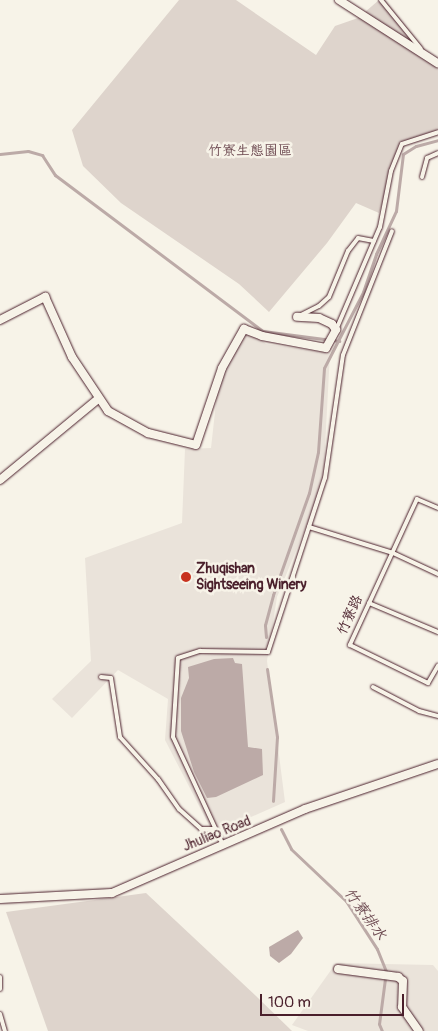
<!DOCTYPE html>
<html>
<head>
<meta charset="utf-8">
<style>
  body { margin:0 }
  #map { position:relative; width:438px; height:1031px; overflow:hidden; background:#f7f3e8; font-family:Pangolin,"LXGW WenKai TC",sans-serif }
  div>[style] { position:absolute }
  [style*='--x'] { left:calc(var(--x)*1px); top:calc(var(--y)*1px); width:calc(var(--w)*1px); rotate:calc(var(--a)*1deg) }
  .built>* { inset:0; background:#eae3da }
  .green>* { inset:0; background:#ded4cc }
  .water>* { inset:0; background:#bcaaa7 }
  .stream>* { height:3px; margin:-1.5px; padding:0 1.5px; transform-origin:1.5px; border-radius:1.5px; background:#bcaaa7 }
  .roads { filter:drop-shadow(0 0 1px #4a1f2b) drop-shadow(0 0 1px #4a1f2b) }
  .lane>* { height:4px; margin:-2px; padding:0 2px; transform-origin:2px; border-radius:2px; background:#f7f3e8 }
  .street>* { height:8px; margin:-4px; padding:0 4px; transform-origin:4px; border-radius:4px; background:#f7f3e8 }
  .dots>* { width:14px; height:14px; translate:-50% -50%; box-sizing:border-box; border:2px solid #f7f3e8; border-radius:50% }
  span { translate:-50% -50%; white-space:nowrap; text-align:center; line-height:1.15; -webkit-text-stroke:5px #f7f3e8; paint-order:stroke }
  .park-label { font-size:14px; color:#6f4c53 }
  .poi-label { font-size:14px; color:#4a1f2b; font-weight:700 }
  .left { translate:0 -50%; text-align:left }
  .street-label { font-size:14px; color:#4a1f2b }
  .water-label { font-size:15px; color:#6c4950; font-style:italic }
  .scale { position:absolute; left:260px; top:994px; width:144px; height:22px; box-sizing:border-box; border:2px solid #4a1f2b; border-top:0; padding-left:6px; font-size:15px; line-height:18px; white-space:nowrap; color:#4a1f2b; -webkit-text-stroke:4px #f7f3e8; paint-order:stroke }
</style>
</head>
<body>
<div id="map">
  <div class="built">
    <i style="clip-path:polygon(248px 328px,266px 344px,330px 353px,323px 485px,277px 597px,267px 661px,285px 802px,235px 824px,211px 829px,165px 740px,168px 699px,118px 670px,72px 718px,52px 699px,91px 661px,85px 558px,182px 523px,185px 449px,211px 448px,219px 376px)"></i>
    <i style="clip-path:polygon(336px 963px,433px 965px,438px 971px,438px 1031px,308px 1031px,292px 1025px)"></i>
  </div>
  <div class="green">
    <i style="clip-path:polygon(179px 0,236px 0,316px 55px,335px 26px,358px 18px,379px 0,385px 0,438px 66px,438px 132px,403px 144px,379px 213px,356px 203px,327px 243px,269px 312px,239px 284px,121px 203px,83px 166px,72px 130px)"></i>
    <i style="clip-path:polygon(146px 893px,256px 996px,292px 1031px,48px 1031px,6px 912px)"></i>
  </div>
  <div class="water">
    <i style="clip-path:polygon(233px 658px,235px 663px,242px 664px,248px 747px,262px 749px,263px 775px,216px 797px,207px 798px,194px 772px,181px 731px,181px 698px,189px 678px,188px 667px,214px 659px)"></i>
    <i style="clip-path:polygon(298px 930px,303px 938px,291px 954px,279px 963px,270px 956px,269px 947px)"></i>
  </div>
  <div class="stream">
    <i style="--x:0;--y:154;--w:28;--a:-6"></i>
    <i style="--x:28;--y:151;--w:15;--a:16"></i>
    <i style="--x:42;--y:155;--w:24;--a:57"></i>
    <i style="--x:55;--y:175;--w:260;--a:36.9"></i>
    <i style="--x:263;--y:331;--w:77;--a:7.5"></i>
    <i style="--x:266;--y:637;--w:12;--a:-95"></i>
    <i style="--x:265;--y:625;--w:31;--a:-75"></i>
    <i style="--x:273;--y:595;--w:108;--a:-70.6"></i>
    <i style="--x:309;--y:493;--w:42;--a:-77.6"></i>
    <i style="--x:318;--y:452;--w:84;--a:-85.9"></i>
    <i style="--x:324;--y:368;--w:85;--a:-62.8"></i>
    <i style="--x:363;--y:292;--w:40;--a:-71.1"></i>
    <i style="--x:376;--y:254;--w:47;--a:-65.1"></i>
    <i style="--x:396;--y:211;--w:57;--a:-83"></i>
    <i style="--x:403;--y:154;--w:15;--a:-32"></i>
    <i style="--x:416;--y:146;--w:23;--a:-15"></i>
    <i style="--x:267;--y:669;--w:69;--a:81.6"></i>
    <i style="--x:277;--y:737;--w:64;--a:93.6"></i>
    <i style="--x:281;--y:829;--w:22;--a:63"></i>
    <i style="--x:291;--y:849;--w:76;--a:43.4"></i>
    <i style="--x:346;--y:901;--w:57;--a:57.1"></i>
    <i style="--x:377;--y:949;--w:24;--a:68"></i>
    <i style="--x:386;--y:971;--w:53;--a:97.5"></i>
    <i style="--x:379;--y:1024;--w:8;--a:67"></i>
  </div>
  <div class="roads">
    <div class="lane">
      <i style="--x:381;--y:0;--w:63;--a:50.8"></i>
      <i style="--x:422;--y:177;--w:20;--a:-75"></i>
      <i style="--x:427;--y:158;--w:12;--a:-24"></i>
      <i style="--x:301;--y:315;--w:20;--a:-27"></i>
      <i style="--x:319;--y:306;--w:13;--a:-42"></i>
      <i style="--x:329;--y:297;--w:50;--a:-67.6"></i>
      <i style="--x:348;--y:251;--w:16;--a:-52"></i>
      <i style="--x:358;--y:238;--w:16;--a:11"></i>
      <i style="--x:336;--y:330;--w:112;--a:-66.9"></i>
      <i style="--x:380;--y:227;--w:57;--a:-78.9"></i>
      <i style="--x:391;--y:171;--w:29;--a:-68"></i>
      <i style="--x:402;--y:144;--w:38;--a:-18"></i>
      <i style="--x:438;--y:508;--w:23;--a:-157"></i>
      <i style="--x:417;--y:499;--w:161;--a:114.7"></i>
      <i style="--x:350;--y:645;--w:87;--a:26"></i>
      <i style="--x:428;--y:683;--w:20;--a:-60"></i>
      <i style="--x:309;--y:527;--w:88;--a:17.2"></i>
      <i style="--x:393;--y:553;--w:50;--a:25"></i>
      <i style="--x:369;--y:603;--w:75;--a:22.8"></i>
      <i style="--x:101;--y:677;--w:10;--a:6"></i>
      <i style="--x:111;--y:678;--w:60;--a:81.3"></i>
      <i style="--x:120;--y:737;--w:57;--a:47.9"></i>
      <i style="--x:158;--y:779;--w:37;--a:55"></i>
      <i style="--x:179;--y:809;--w:30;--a:42"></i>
      <i style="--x:201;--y:829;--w:13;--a:0"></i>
      <i style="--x:373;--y:687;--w:52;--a:27.6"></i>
      <i style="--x:419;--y:711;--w:20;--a:15"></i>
      <i style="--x:223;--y:845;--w:119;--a:-114.8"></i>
      <i style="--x:173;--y:737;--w:79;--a:-86.4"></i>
      <i style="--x:178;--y:658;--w:23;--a:-18"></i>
      <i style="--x:200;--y:651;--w:68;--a:0.8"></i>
      <i style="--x:268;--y:652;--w:183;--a:-71.9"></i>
      <i style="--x:325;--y:478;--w:124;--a:-81.7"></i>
      <i style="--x:343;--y:355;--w:133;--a:-68.4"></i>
      <i style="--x:0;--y:977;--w:12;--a:90"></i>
      <i style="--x:0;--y:1014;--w:18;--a:74"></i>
    </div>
    <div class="street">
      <i style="--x:339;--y:0;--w:117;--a:32.7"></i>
      <i style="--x:0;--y:320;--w:51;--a:-27.1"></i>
      <i style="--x:45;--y:297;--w:66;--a:65.8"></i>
      <i style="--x:72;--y:357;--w:65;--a:56.3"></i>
      <i style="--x:108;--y:411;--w:46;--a:28.8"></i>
      <i style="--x:148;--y:433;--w:49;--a:14"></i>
      <i style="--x:196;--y:445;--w:81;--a:-71.3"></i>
      <i style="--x:222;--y:368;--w:45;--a:-60.6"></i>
      <i style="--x:244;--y:329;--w:19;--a:21"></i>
      <i style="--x:262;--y:336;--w:65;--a:10.6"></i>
      <i style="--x:326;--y:348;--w:21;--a:-61"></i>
      <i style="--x:336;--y:330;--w:7;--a:-124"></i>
      <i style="--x:332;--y:324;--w:14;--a:-155"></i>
      <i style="--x:319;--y:318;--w:22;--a:-177"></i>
      <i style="--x:0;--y:480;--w:127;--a:-39.6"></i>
      <i style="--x:0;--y:899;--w:112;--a:-3.1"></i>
      <i style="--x:112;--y:893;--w:210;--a:-23.5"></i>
      <i style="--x:305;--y:809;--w:140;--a:-18.7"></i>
      <i style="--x:338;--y:969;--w:61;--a:7.6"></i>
      <i style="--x:398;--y:977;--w:6;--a:39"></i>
      <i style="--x:403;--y:981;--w:26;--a:92"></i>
      <i style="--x:402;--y:1007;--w:29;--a:55"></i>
    </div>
  </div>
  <div class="dots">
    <i style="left:186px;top:577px;background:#c8321e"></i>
  </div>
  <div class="park-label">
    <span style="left:250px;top:151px">竹寮生態園區</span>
  </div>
  <div class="poi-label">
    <span class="left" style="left:196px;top:577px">Zhuqishan<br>Sightseeing Winery</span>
  </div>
  <div class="street-label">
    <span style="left:350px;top:615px;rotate:-66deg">竹寮路</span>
    <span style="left:217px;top:834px;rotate:-22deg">Jhuliao Road</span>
  </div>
  <div class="water-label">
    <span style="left:365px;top:914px;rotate:54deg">竹寮排水</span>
  </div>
  <div class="scale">100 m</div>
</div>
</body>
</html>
